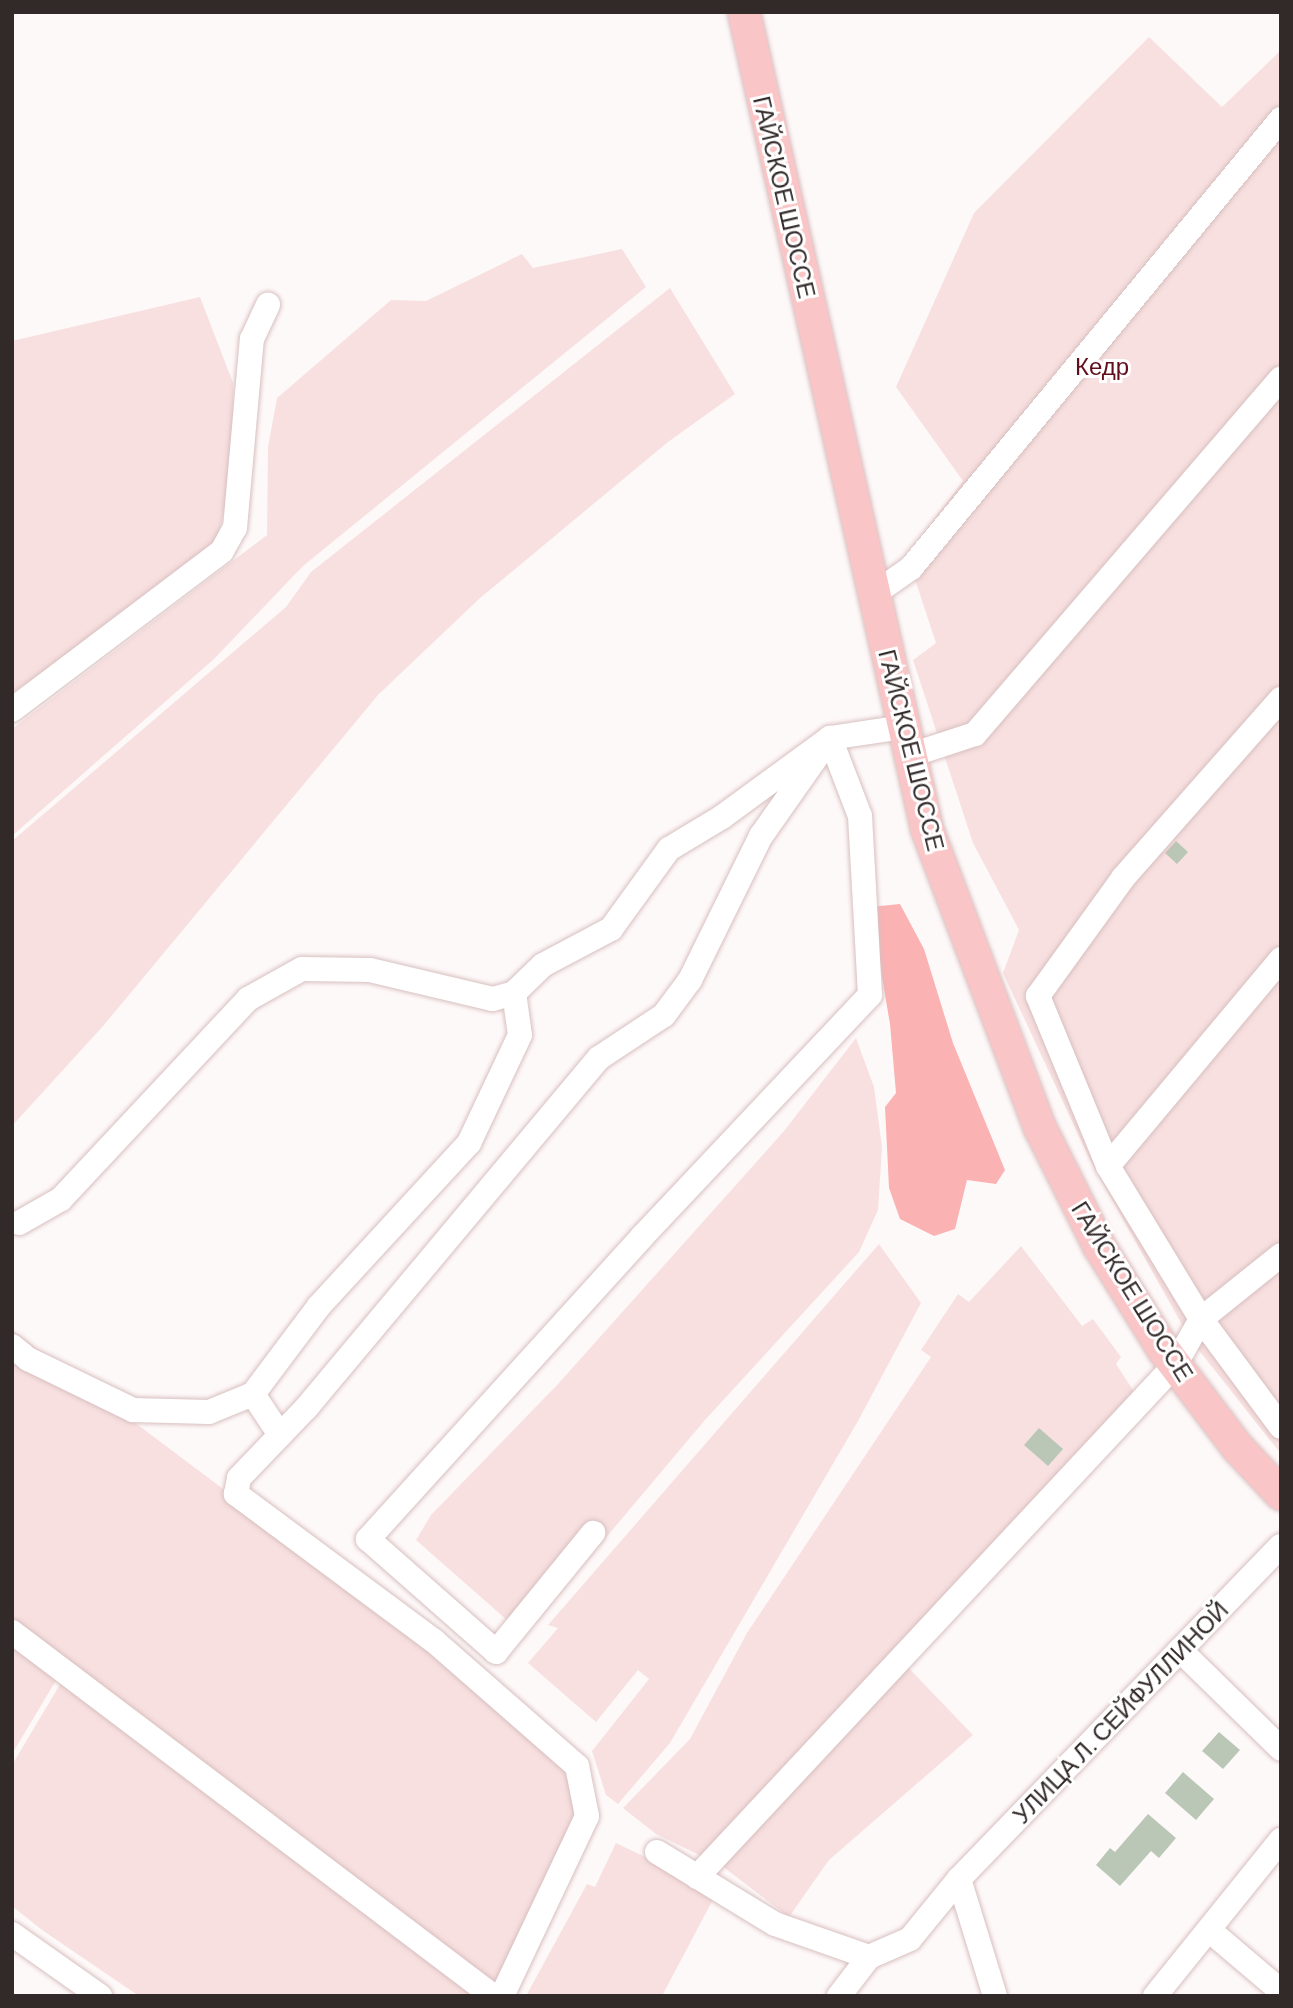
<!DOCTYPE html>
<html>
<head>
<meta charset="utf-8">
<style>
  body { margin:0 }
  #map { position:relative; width:1293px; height:2008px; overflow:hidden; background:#fef9f9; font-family:Barlow,sans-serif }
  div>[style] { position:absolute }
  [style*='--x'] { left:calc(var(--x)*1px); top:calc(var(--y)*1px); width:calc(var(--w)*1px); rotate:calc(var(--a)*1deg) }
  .green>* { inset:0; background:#f8e0e0 }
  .forest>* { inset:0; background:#fbb2b3 }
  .building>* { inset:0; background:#bac7b6 }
  .roads { filter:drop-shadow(0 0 2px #d8bfbf) drop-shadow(0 0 2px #d8bfbf) }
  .minor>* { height:24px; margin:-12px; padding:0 12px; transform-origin:12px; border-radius:12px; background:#fff }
  .major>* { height:32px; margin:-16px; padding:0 16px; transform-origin:16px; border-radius:16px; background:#f9c5c6 }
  span { translate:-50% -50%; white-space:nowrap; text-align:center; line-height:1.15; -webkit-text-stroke:6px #fff; paint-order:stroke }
  .street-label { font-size:24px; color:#322929 }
  .park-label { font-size:24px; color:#610d1c }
  .frame { position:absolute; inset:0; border:14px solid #322929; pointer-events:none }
</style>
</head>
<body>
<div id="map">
  <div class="green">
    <i style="clip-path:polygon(1149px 37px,1222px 107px,1281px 50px,1281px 1454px,1190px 1339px,1091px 1162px,1003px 973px,1019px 930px,973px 843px,913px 660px,936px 643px,907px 555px,963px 481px,896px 387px,974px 213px)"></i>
    <i style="clip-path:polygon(622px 249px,646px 287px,303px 566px,214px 659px,12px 836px,12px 729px,267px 535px,268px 447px,277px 398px,391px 300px,426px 301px,522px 254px,533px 268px)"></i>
    <i style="clip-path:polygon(670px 288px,735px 394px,668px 442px,479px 599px,378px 695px,104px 1025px,12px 1126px,12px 841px,286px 607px,311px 572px)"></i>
    <i style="clip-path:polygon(200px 297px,233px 383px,234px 474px,217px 539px,137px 607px,12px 693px,12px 341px)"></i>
    <i style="clip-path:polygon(856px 1038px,874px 1087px,882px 1147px,878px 1210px,859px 1252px,705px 1420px,524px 1635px,416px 1540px,431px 1515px,558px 1384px,784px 1131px)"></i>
    <i style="clip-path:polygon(879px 1244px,921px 1303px,858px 1421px,670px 1743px,618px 1804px,606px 1795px,592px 1751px,649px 1679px,638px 1670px,596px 1722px,528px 1663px,558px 1628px,548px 1625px)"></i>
    <i style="clip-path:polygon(1021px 1246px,1082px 1326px,1093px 1319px,1121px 1357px,1116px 1364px,1137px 1396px,900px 1659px,973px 1735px,829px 1860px,789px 1917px,722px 1866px,656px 1834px,623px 1808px,690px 1739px,747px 1633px,931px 1357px,921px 1350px,958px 1294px,969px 1302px)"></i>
    <i style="clip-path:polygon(12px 1330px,587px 1763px,596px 1813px,502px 1993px,12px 1619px)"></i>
    <i style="clip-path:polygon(12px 1635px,61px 1672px,12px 1754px)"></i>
    <i style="clip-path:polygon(65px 1676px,477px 1996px,139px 1996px,42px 1930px,12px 1906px,12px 1765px)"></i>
    <i style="clip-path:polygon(616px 1843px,717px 1892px,662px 1996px,526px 1996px,587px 1884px,595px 1887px)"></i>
  </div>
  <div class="forest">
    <i style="clip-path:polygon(900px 904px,924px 949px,953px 1043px,1005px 1170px,996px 1184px,967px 1180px,955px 1229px,934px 1236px,900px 1219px,889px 1188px,885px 1107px,896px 1093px,890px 1024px,870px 907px)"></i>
  </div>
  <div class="building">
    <i style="clip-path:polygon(1176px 841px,1188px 852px,1177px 864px,1165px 853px)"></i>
    <i style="clip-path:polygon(1039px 1428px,1063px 1449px,1048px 1466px,1024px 1445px)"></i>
    <i style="clip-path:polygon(1219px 1732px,1240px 1750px,1223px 1769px,1202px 1751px)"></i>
    <i style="clip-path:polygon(1183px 1772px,1214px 1799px,1196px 1820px,1165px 1793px)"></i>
    <i style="clip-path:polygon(1148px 1814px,1176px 1838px,1159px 1858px,1151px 1851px,1120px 1886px,1096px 1865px,1110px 1848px,1115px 1852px)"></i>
  </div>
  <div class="roads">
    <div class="minor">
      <i style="--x:874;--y:594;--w:45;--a:-35.1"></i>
      <i style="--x:911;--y:568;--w:582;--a:-50.51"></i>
      <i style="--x:12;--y:710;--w:263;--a:-37.1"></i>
      <i style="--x:222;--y:551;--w:26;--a:-61"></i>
      <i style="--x:235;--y:528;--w:190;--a:-84.9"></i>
      <i style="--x:252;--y:339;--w:38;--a:-65"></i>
      <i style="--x:911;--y:755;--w:67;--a:-18.2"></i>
      <i style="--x:975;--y:734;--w:469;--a:-49.3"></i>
      <i style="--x:1108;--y:1166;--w:270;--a:-50.1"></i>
      <i style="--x:19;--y:1223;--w:48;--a:-29.7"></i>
      <i style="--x:61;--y:1199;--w:274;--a:-46.9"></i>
      <i style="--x:248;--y:999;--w:62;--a:-29.1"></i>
      <i style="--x:302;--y:969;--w:68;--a:0.8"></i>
      <i style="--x:370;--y:970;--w:126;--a:13.3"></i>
      <i style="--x:493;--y:999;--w:22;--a:-16"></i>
      <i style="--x:1281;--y:1255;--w:102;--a:141.3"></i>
      <i style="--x:1201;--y:1319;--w:134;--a:53.5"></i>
      <i style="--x:12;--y:1346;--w:21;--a:39"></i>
      <i style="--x:28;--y:1359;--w:117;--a:25.9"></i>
      <i style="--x:133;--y:1410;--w:76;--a:1.5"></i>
      <i style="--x:209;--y:1412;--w:48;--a:-22.2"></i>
      <i style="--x:280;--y:1435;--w:49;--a:-123.4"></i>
      <i style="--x:253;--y:1394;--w:110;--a:-53.1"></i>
      <i style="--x:319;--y:1306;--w:222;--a:-47.4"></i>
      <i style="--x:469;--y:1143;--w:119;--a:-64.7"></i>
      <i style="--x:520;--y:1035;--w:42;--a:-98.1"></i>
      <i style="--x:514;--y:993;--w:40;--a:-44"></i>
      <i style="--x:543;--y:965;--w:77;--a:-27.9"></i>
      <i style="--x:611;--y:929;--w:99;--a:-54.1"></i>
      <i style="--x:669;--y:849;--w:62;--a:-31.1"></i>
      <i style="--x:722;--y:817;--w:134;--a:-36.2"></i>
      <i style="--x:830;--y:738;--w:84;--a:69"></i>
      <i style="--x:860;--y:816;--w:179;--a:86.8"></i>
      <i style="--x:870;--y:995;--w:332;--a:133.3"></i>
      <i style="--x:642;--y:1237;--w:408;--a:132.2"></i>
      <i style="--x:368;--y:1539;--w:171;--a:41.4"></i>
      <i style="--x:496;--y:1652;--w:154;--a:-50.8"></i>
      <i style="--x:12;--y:1632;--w:603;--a:37.12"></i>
      <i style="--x:1180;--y:1650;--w:141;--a:44.4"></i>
      <i style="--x:657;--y:1852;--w:138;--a:31.4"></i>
      <i style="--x:775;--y:1924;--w:100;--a:19.3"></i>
      <i style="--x:869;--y:1957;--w:45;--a:-23.7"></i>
      <i style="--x:910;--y:1939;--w:77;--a:-50.8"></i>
      <i style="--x:959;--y:1879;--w:463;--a:-46"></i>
      <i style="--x:697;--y:1877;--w:700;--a:-46.97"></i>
      <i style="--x:1175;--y:1365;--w:53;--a:-60.5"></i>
      <i style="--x:1201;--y:1319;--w:179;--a:-121.3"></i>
      <i style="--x:1108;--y:1166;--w:184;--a:-112.4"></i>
      <i style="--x:1038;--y:996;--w:145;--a:-54.2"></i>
      <i style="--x:1123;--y:878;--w:239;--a:-48.6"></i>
      <i style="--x:959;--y:1879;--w:122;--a:72.9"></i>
      <i style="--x:1209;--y:1930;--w:94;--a:40.3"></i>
      <i style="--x:12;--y:1934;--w:108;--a:35.2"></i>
      <i style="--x:502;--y:1996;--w:199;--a:-64.7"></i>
      <i style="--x:587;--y:1816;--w:51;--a:-101.3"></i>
      <i style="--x:577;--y:1766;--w:190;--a:-138.8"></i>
      <i style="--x:434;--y:1641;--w:247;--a:-143.4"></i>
      <i style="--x:236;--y:1494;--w:16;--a:-79"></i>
      <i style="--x:239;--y:1478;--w:98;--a:-46.2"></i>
      <i style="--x:307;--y:1407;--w:455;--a:-50.1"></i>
      <i style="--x:599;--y:1058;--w:78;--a:-33.5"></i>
      <i style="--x:664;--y:1015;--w:44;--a:-53.4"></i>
      <i style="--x:690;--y:980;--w:161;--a:-63.8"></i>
      <i style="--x:761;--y:836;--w:120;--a:-54.9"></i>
      <i style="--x:830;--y:738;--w:75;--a:-8.5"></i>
      <i style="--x:839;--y:1996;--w:49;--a:-52.4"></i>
      <i style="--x:1155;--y:1996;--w:201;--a:-51.1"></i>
    </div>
    <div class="major">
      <i style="--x:744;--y:12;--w:837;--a:77.37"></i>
      <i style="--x:927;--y:829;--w:320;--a:69.3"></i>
      <i style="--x:1040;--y:1128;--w:132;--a:63.4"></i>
      <i style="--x:1099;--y:1246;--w:121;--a:58.1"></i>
      <i style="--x:1163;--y:1349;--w:124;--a:52.9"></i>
      <i style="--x:1238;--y:1448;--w:63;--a:46.9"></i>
    </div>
  </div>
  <div class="street-label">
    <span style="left:785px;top:197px;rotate:77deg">ГАЙСКОЕ ШОССЕ</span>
    <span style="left:912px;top:750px;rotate:76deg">ГАЙСКОЕ ШОССЕ</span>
    <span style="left:1133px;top:1291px;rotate:58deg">ГАЙСКОЕ ШОССЕ</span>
    <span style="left:1120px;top:1712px;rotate:-46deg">УЛИЦА Л. СЕЙФУЛЛИНОЙ</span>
  </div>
  <div class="park-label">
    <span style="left:1102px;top:366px">Кедр</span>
  </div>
  <div class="frame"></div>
</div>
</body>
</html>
